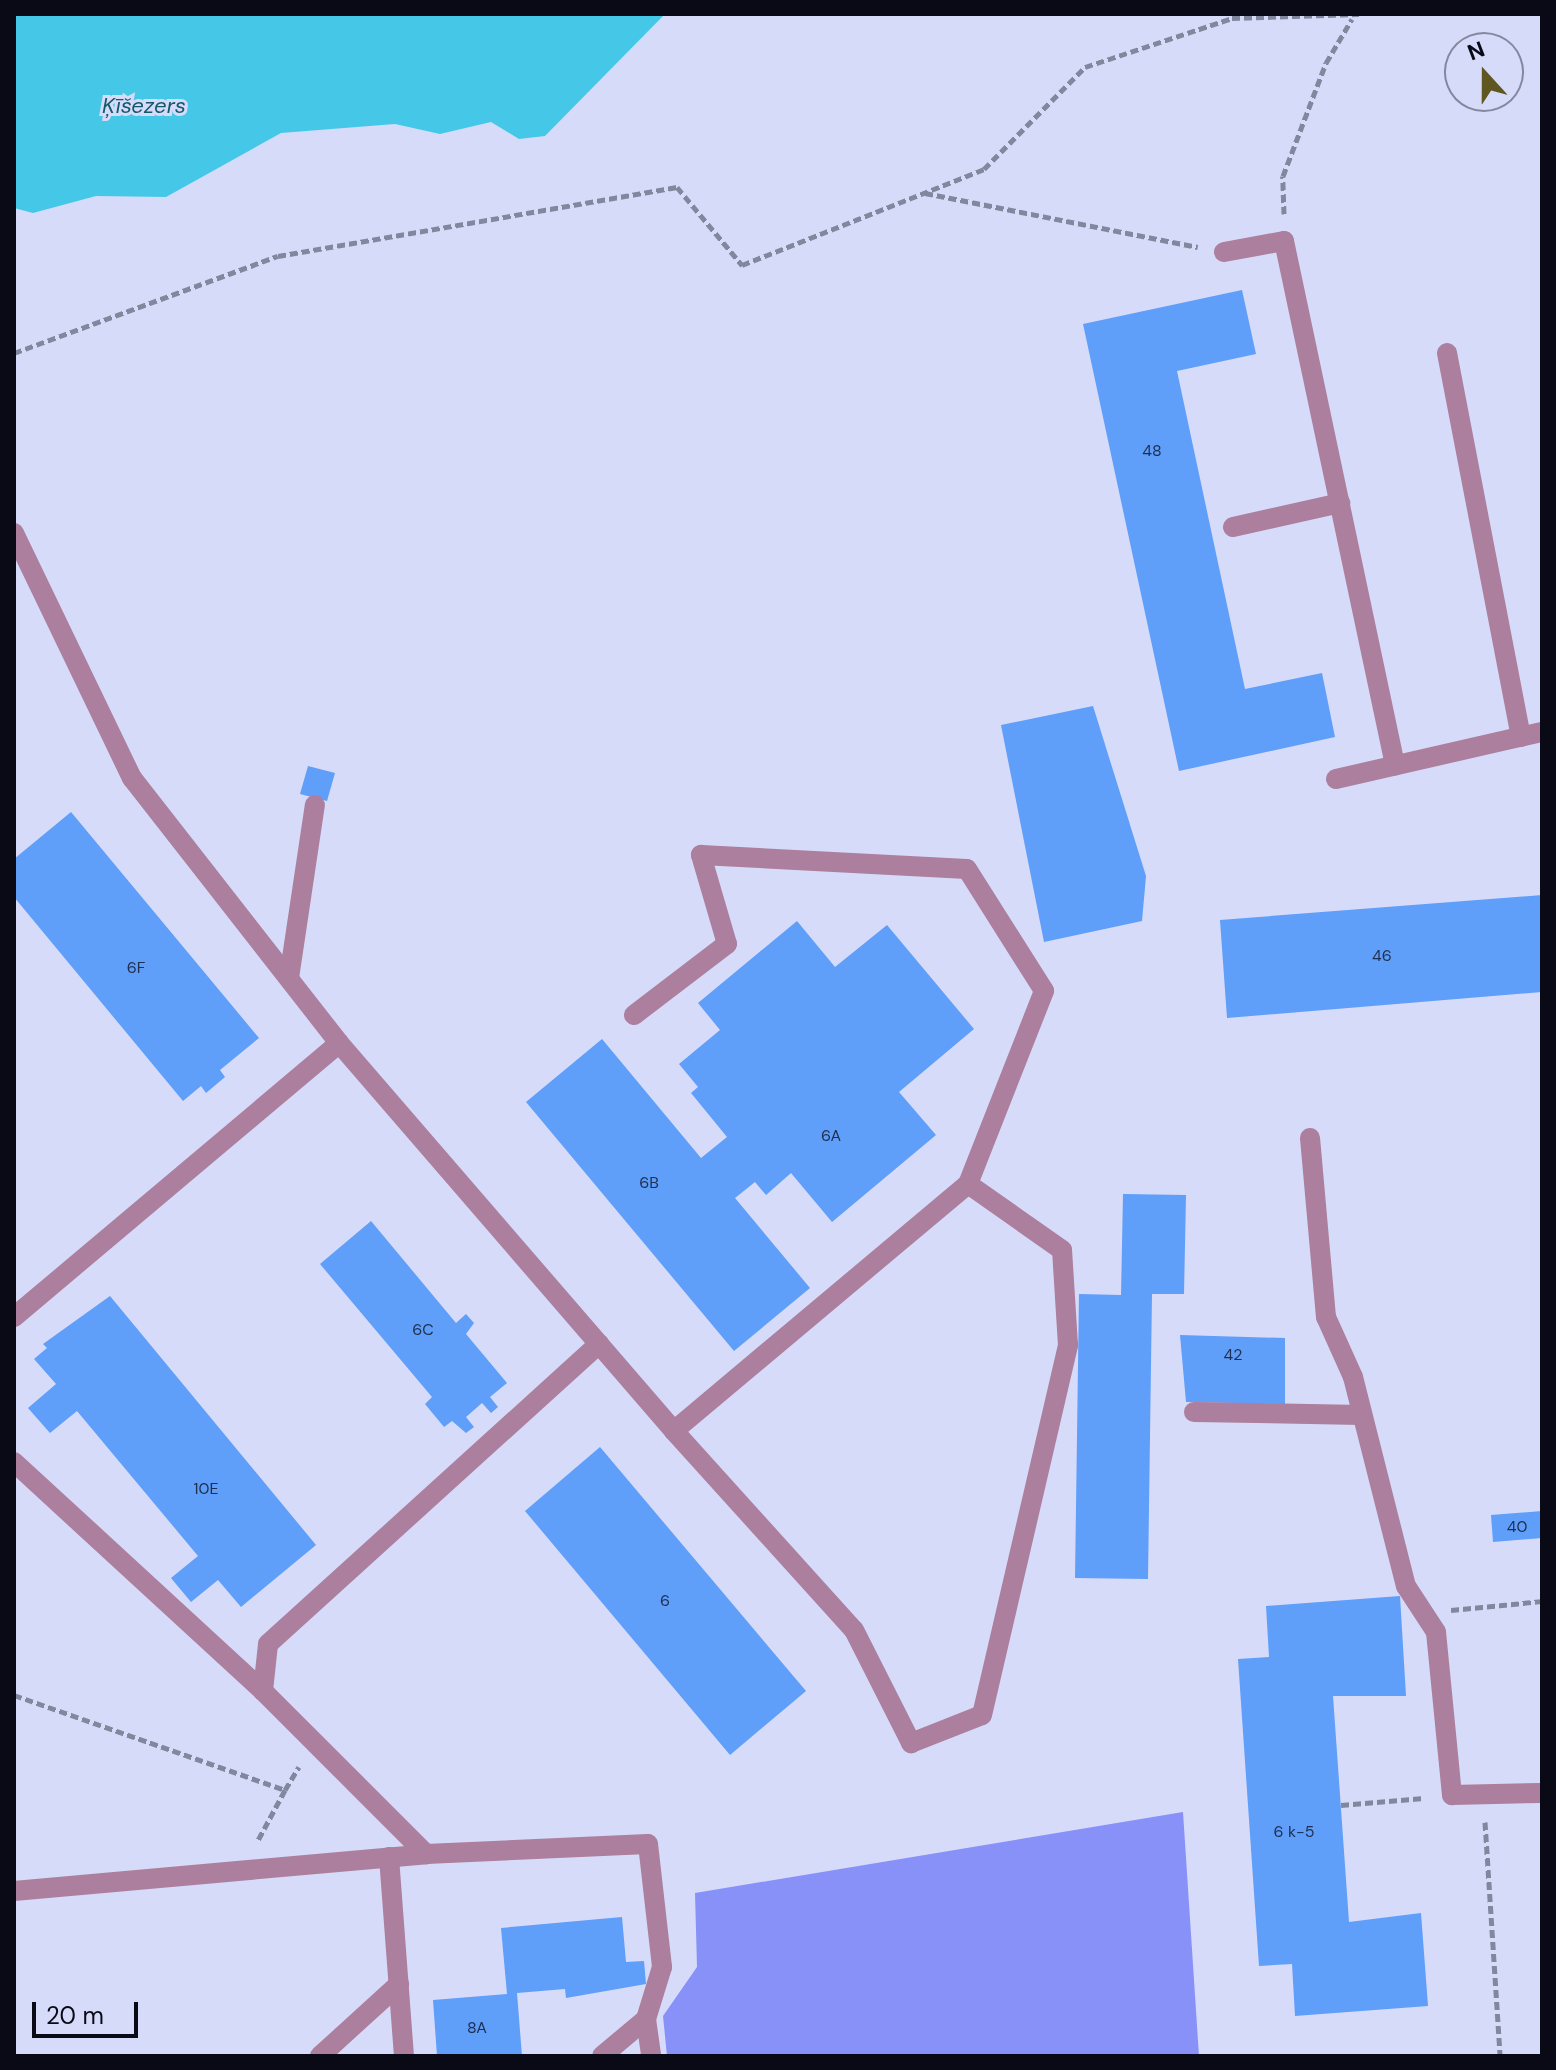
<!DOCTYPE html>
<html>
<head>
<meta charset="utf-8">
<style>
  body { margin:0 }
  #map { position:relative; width:1556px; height:2070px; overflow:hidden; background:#d6dbf9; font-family:"DM Sans",sans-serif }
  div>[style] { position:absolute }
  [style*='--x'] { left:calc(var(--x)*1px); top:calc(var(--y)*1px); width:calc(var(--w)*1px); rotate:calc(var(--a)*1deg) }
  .forest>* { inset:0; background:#8891f8 }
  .water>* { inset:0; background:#45c8e8 }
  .building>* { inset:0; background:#5f9ef9 }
  .path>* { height:5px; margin-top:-2.5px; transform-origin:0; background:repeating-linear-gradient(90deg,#83879d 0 8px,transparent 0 12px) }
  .minor>* { height:20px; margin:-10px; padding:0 10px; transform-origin:10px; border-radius:10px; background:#ab7f9d }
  span { translate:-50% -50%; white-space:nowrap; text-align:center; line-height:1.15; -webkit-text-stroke:6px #d6dbf9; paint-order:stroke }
  .number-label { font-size:16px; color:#1e2f4f }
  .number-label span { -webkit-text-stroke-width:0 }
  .water-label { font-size:22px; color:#125a6b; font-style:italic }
  .frame { position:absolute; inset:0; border:16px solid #090a16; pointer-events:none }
  .north { position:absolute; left:1444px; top:32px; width:80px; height:80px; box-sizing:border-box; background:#d6dbf9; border:2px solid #84879e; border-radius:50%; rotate:339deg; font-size:22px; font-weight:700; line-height:32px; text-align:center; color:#090a16 }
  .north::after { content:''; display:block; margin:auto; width:28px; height:36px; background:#605622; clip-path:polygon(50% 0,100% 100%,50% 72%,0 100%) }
  .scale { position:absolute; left:32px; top:2002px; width:106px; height:36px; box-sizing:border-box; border:4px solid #090a16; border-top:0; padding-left:10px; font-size:24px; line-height:28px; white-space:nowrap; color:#090a16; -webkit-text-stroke:6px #d6dbf9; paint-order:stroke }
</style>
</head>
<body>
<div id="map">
  <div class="forest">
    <i style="clip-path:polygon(1183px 1812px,1199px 2056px,667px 2056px,663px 2016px,697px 1967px,695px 1893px)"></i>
  </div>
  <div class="water">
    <i style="clip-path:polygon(14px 14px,665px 14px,545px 136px,519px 139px,491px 122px,440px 134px,395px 124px,281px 133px,166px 197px,96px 196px,33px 213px,14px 208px)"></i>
  </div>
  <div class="building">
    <i style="clip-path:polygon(1242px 290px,1256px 354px,1177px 371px,1245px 689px,1322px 673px,1335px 737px,1179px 771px,1083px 324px)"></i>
    <i style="clip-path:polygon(1093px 706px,1146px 876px,1142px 921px,1044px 942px,1001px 725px)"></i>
    <i style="clip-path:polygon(308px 766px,335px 773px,327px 801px,300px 794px)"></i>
    <i style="clip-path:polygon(71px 812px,259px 1038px,220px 1070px,225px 1077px,206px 1093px,201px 1086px,183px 1101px,14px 897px,14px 859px)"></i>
    <i style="clip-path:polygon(1542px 895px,1542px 992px,1227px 1018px,1220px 920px)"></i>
    <i style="clip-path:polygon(797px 921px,835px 967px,887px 925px,974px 1029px,899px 1092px,936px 1135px,832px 1222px,791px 1173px,766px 1195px,755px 1182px,735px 1198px,810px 1288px,734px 1351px,526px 1102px,602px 1039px,701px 1158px,727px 1137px,691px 1093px,698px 1087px,679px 1064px,720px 1030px,698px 1003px)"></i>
    <i style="clip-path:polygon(1123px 1194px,1186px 1195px,1184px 1294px,1152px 1294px,1148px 1579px,1075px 1578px,1079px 1294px,1121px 1295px)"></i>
    <i style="clip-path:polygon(371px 1221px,456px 1323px,466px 1314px,474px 1323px,466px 1334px,507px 1383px,490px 1397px,498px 1407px,491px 1413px,482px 1403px,466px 1417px,474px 1427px,466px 1433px,452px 1421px,444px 1427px,425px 1404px,432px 1397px,320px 1264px)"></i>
    <i style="clip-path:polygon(110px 1296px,316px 1545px,241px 1607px,218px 1580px,191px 1602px,171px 1578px,198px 1556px,77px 1411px,50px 1433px,28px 1408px,56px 1384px,34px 1359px,47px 1348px,43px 1344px)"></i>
    <i style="clip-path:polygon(1180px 1335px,1285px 1338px,1285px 1404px,1186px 1402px)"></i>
    <i style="clip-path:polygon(600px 1447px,806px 1691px,730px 1755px,525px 1511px)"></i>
    <i style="clip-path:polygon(1542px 1511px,1542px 1538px,1493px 1542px,1491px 1515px)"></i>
    <i style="clip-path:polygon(1400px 1596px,1406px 1696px,1333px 1696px,1349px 1922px,1421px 1913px,1428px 2006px,1295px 2016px,1292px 1964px,1259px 1966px,1238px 1659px,1269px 1657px,1266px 1606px)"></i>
    <i style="clip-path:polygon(622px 1917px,626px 1962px,644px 1961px,646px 1984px,566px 1998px,565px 1989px,517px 1993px,522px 2056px,437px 2056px,433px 2000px,507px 1994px,501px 1928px)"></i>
  </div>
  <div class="path">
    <i style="--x:925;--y:193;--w:278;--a:11.2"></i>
    <i style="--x:1284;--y:214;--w:38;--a:-92"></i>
    <i style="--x:1283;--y:176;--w:121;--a:-69.2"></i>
    <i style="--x:1326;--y:63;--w:51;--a:-59.4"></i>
    <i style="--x:14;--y:353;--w:281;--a:-20.2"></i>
    <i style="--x:278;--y:256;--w:405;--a:-9.8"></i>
    <i style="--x:677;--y:187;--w:102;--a:50.2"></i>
    <i style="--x:742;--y:265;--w:260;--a:-21.6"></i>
    <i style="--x:984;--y:169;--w:144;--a:-45.3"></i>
    <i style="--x:1085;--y:67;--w:155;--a:-18.4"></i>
    <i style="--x:1232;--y:18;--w:127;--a:-1.8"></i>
    <i style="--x:1451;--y:1610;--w:91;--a:-5.6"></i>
    <i style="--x:14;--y:1695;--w:287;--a:19.3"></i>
    <i style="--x:285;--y:1790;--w:59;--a:118.3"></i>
    <i style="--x:285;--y:1790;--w:27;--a:-59"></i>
    <i style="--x:1341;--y:1805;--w:83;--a:-4.8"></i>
    <i style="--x:1485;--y:1822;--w:234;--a:86.3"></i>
  </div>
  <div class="minor">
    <i style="--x:1224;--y:252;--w:61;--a:-10.4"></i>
    <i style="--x:1284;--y:241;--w:536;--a:78.04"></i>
    <i style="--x:1447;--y:353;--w:391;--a:79.1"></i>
    <i style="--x:1233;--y:527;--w:110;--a:-12.6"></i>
    <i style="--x:14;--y:533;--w:272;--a:64.3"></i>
    <i style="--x:132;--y:778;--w:336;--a:52"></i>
    <i style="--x:1336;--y:779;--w:211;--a:-12.9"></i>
    <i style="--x:289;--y:978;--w:175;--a:-81.5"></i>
    <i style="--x:634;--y:1015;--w:117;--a:-37.4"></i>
    <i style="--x:727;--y:944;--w:93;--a:-106.3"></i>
    <i style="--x:701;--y:855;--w:266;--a:3"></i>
    <i style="--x:967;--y:869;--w:144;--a:57.7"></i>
    <i style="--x:1044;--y:991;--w:207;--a:111.5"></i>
    <i style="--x:1310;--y:1138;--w:180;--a:84.9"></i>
    <i style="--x:1326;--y:1317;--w:66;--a:65.8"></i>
    <i style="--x:1353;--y:1377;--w:216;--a:75.8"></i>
    <i style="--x:1406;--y:1586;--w:55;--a:56.9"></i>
    <i style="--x:1436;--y:1632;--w:164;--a:84.4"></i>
    <i style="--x:1452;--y:1795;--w:90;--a:-1.3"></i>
    <i style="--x:14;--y:1317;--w:425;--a:-40.1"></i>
    <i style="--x:339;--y:1043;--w:513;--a:49.19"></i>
    <i style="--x:674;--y:1431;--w:268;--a:47.9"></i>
    <i style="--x:854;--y:1630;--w:127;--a:63.2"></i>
    <i style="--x:911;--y:1743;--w:76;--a:-21.5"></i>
    <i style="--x:982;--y:1715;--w:380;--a:-76.9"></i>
    <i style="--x:1068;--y:1345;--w:95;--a:-93.6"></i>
    <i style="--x:1062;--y:1250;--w:115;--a:-144.9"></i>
    <i style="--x:968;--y:1184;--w:384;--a:140"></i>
    <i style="--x:1194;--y:1412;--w:168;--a:1"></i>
    <i style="--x:14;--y:1462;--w:338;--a:42.6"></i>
    <i style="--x:263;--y:1691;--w:231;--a:45"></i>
    <i style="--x:263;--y:1691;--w:47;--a:-83.9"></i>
    <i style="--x:268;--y:1644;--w:447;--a:-42.2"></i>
    <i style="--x:389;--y:1857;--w:200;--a:85.7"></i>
    <i style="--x:14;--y:1891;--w:414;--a:-5.1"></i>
    <i style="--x:426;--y:1854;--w:222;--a:-2.6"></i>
    <i style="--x:648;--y:1844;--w:124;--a:83.5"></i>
    <i style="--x:662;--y:1967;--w:54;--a:107.1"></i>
    <i style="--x:646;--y:2019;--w:37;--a:82"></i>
    <i style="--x:320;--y:2056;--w:107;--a:-42.3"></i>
    <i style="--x:602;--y:2056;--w:57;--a:-40.1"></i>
  </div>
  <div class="number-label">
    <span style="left:1152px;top:451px">48</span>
    <span style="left:1382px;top:956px">46</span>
    <span style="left:136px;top:968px">6F</span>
    <span style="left:831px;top:1136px">6A</span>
    <span style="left:649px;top:1183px">6B</span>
    <span style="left:423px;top:1330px">6C</span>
    <span style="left:1233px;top:1355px">42</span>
    <span style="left:206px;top:1489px">10E</span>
    <span style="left:1517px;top:1527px">40</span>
    <span style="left:665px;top:1601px">6</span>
    <span style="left:1294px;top:1832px">6 k-5</span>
    <span style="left:477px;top:2028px">8A</span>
  </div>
  <div class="water-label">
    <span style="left:144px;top:106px">Ķīšezers</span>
  </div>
  <div class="frame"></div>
  <div class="north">N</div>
  <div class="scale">20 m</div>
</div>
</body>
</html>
